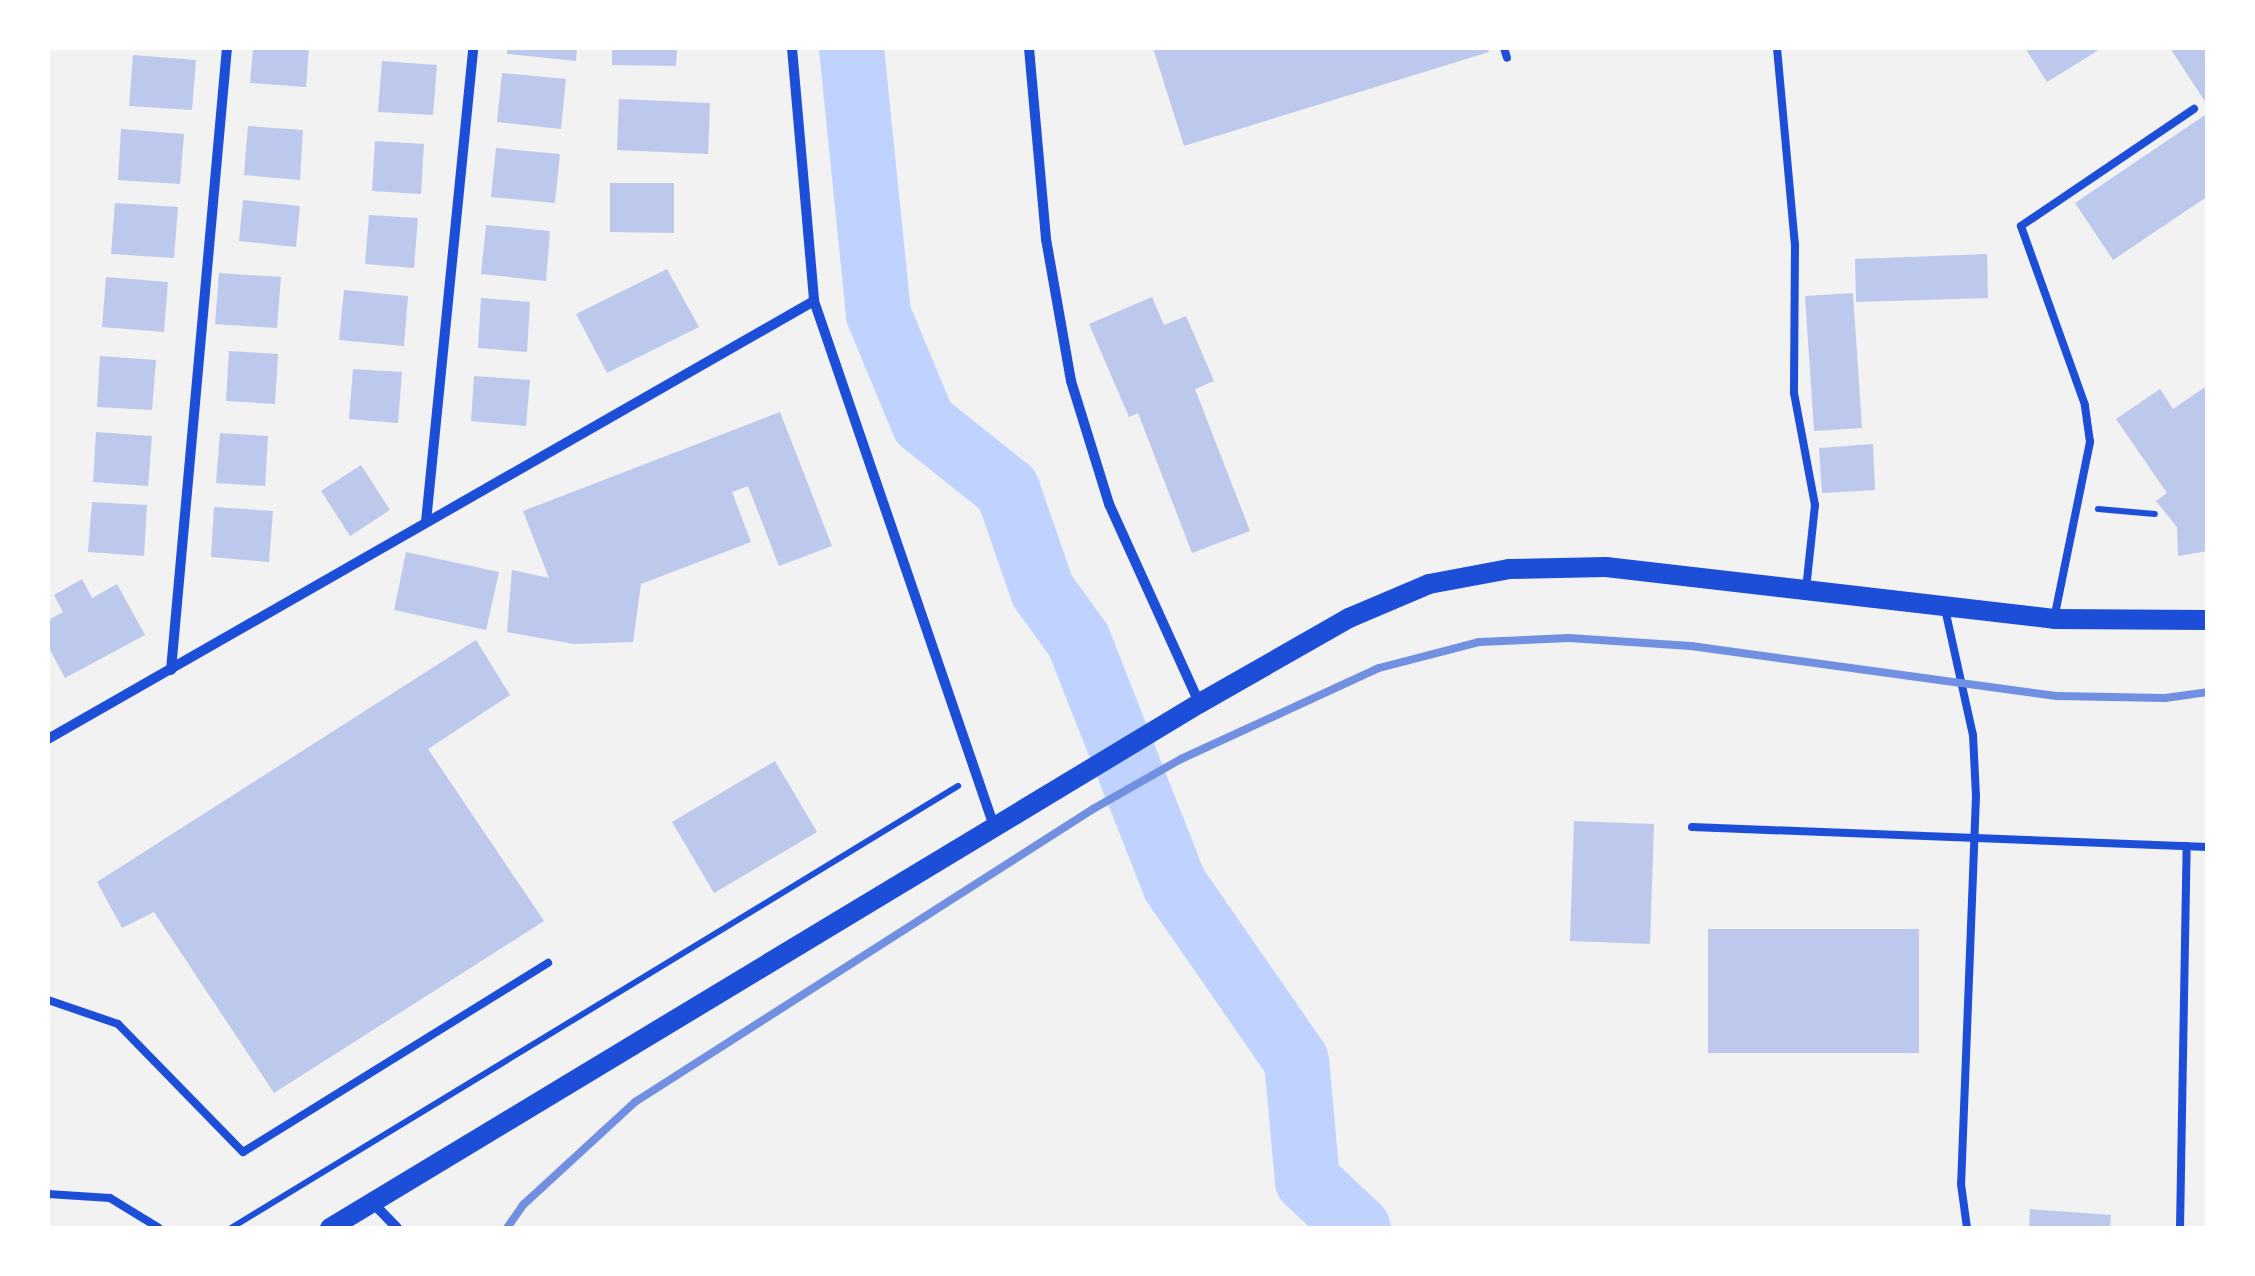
<!DOCTYPE html>
<html>
<head>
<meta charset="utf-8">
<style>
  body { margin:0 }
  #map { position:relative; width:2255px; height:1276px; overflow:hidden; background:#f2f2f2; font-family:Rubik,sans-serif }
  div>[style] { position:absolute }
  [style*='--x'] { left:calc(var(--x)*1px); top:calc(var(--y)*1px); width:calc(var(--w)*1px); rotate:calc(var(--a)*1deg) }
  .river>* { height:65px; margin:-32.5px; padding:0 32.5px; transform-origin:32.5px; border-radius:32.5px; background:#bfd3fe }
  .building>* { inset:0; background:#bdc9ec }
  .path>* { height:6px; margin:-3px; padding:0 3px; transform-origin:3px; border-radius:3px; background:#1d4ed8 }
  .service>* { height:8px; margin:-4px; padding:0 4px; transform-origin:4px; border-radius:4px; background:#1d4ed8 }
  .minor>* { height:10px; margin:-5px; padding:0 5px; transform-origin:5px; border-radius:5px; background:#1d4ed8 }
  .secondary>* { height:20px; margin:-10px; padding:0 10px; transform-origin:10px; border-radius:10px; background:#1d4ed8 }
  .rail>* { height:8px; margin:-4px; padding:0 4px; transform-origin:4px; border-radius:4px; background:#7290e2 }
  span { translate:-50% -50%; white-space:nowrap; text-align:center; line-height:1.15; -webkit-text-stroke:10px #fff; paint-order:stroke }
  .frame { position:absolute; inset:0; border:50px solid #fff; pointer-events:none }
</style>
</head>
<body>
<div id="map">
  <div class="river">
    <i style="--x:851;--y:48;--w:267;--a:84.2"></i>
    <i style="--x:878;--y:314;--w:117;--a:67.4"></i>
    <i style="--x:923;--y:422;--w:107;--a:38.6"></i>
    <i style="--x:1007;--y:489;--w:107;--a:70.9"></i>
    <i style="--x:1042;--y:590;--w:62;--a:54.2"></i>
    <i style="--x:1078;--y:640;--w:262;--a:68.5"></i>
    <i style="--x:1174;--y:884;--w:214;--a:55.3"></i>
    <i style="--x:1296;--y:1060;--w:121;--a:84.8"></i>
    <i style="--x:1307;--y:1180;--w:70;--a:43.3"></i>
  </div>
  <div class="building">
    <i style="clip-path:polygon(253px 48px,309px 48px,306px 87px,250px 83px)"></i>
    <i style="clip-path:polygon(507px 48px,577px 48px,576px 61px,507px 54px)"></i>
    <i style="clip-path:polygon(612px 48px,677px 48px,676px 66px,612px 65px)"></i>
    <i style="clip-path:polygon(1153px 48px,1488px 48px,1489px 52px,1184px 146px)"></i>
    <i style="clip-path:polygon(2025px 48px,2102px 48px,2047px 82px)"></i>
    <i style="clip-path:polygon(2170px 48px,2208px 48px,2208px 106px)"></i>
    <i style="clip-path:polygon(133px 55px,196px 60px,192px 110px,129px 106px)"></i>
    <i style="clip-path:polygon(382px 61px,437px 65px,433px 115px,378px 112px)"></i>
    <i style="clip-path:polygon(502px 73px,566px 79px,561px 129px,497px 122px)"></i>
    <i style="clip-path:polygon(619px 99px,710px 103px,708px 154px,617px 150px)"></i>
    <i style="clip-path:polygon(2208px 113px,2208px 196px,2113px 260px,2075px 203px)"></i>
    <i style="clip-path:polygon(248px 126px,303px 130px,300px 180px,244px 175px)"></i>
    <i style="clip-path:polygon(121px 129px,184px 134px,180px 184px,118px 180px)"></i>
    <i style="clip-path:polygon(375px 141px,424px 144px,421px 194px,372px 191px)"></i>
    <i style="clip-path:polygon(496px 148px,560px 154px,555px 203px,491px 197px)"></i>
    <i style="clip-path:polygon(610px 183px,674px 183px,674px 233px,610px 232px)"></i>
    <i style="clip-path:polygon(243px 200px,300px 206px,296px 247px,239px 241px)"></i>
    <i style="clip-path:polygon(115px 203px,178px 207px,174px 258px,111px 254px)"></i>
    <i style="clip-path:polygon(369px 215px,418px 218px,414px 268px,365px 264px)"></i>
    <i style="clip-path:polygon(486px 225px,550px 231px,546px 281px,481px 274px)"></i>
    <i style="clip-path:polygon(1987px 254px,1988px 298px,1856px 302px,1855px 259px)"></i>
    <i style="clip-path:polygon(667px 269px,699px 327px,607px 373px,576px 314px)"></i>
    <i style="clip-path:polygon(219px 273px,281px 277px,277px 328px,215px 324px)"></i>
    <i style="clip-path:polygon(106px 277px,168px 282px,164px 332px,102px 327px)"></i>
    <i style="clip-path:polygon(344px 290px,408px 296px,404px 346px,339px 340px)"></i>
    <i style="clip-path:polygon(1853px 293px,1862px 428px,1814px 431px,1805px 296px)"></i>
    <i style="clip-path:polygon(1152px 297px,1164px 325px,1186px 316px,1214px 381px,1195px 389px,1250px 531px,1192px 553px,1138px 413px,1129px 417px,1089px 324px)"></i>
    <i style="clip-path:polygon(481px 298px,530px 302px,527px 352px,478px 348px)"></i>
    <i style="clip-path:polygon(229px 351px,278px 354px,275px 404px,226px 401px)"></i>
    <i style="clip-path:polygon(100px 356px,156px 360px,152px 410px,97px 407px)"></i>
    <i style="clip-path:polygon(353px 369px,402px 372px,398px 423px,349px 419px)"></i>
    <i style="clip-path:polygon(474px 376px,530px 380px,526px 426px,471px 421px)"></i>
    <i style="clip-path:polygon(2208px 385px,2208px 551px,2178px 556px,2177px 527px,2156px 501px,2167px 493px,2116px 419px,2160px 389px,2173px 409px)"></i>
    <i style="clip-path:polygon(780px 412px,832px 546px,779px 566px,748px 486px,732px 492px,751px 542px,641px 584px,633px 642px,574px 644px,507px 632px,512px 570px,549px 578px,523px 511px)"></i>
    <i style="clip-path:polygon(96px 432px,152px 436px,148px 486px,93px 482px)"></i>
    <i style="clip-path:polygon(220px 433px,268px 436px,265px 486px,216px 483px)"></i>
    <i style="clip-path:polygon(1873px 444px,1875px 490px,1822px 493px,1819px 448px)"></i>
    <i style="clip-path:polygon(361px 465px,390px 510px,350px 536px,321px 491px)"></i>
    <i style="clip-path:polygon(92px 502px,147px 505px,144px 556px,88px 552px)"></i>
    <i style="clip-path:polygon(214px 507px,273px 511px,269px 562px,211px 557px)"></i>
    <i style="clip-path:polygon(406px 552px,499px 572px,486px 630px,394px 610px)"></i>
    <i style="clip-path:polygon(82px 579px,92px 598px,117px 584px,145px 635px,65px 678px,48px 646px,48px 620px,63px 612px,54px 595px)"></i>
    <i style="clip-path:polygon(476px 640px,510px 695px,428px 749px,544px 921px,274px 1093px,154px 912px,122px 928px,97px 882px)"></i>
    <i style="clip-path:polygon(775px 761px,817px 832px,714px 893px,672px 822px)"></i>
    <i style="clip-path:polygon(1574px 821px,1654px 824px,1650px 944px,1570px 941px)"></i>
    <i style="clip-path:polygon(1708px 929px,1919px 929px,1919px 1053px,1708px 1053px)"></i>
    <i style="clip-path:polygon(2030px 1209px,2111px 1215px,2110px 1228px,2029px 1228px)"></i>
  </div>
  <div class="path">
    <i style="--x:2098;--y:509;--w:57;--a:5"></i>
    <i style="--x:231;--y:1228;--w:851;--a:-31.3"></i>
  </div>
  <div class="service">
    <i style="--x:1504;--y:48;--w:10;--a:73"></i>
    <i style="--x:1777;--y:48;--w:197;--a:84.8"></i>
    <i style="--x:1795;--y:244;--w:149;--a:90.4"></i>
    <i style="--x:1794;--y:393;--w:114;--a:79.4"></i>
    <i style="--x:1815;--y:505;--w:84;--a:96.1"></i>
    <i style="--x:1945;--y:609;--w:129;--a:77.5"></i>
    <i style="--x:1973;--y:735;--w:61;--a:87.2"></i>
    <i style="--x:1976;--y:796;--w:388;--a:92.2"></i>
    <i style="--x:1961;--y:1184;--w:44;--a:82.2"></i>
    <i style="--x:2054;--y:619;--w:181;--a:-78.5"></i>
    <i style="--x:2090;--y:442;--w:37;--a:-98"></i>
    <i style="--x:2085;--y:405;--w:190;--a:-109.7"></i>
    <i style="--x:2021;--y:226;--w:209;--a:-34.1"></i>
    <i style="--x:1692;--y:827;--w:516;--a:2.22"></i>
    <i style="--x:48;--y:1000;--w:74;--a:18.9"></i>
    <i style="--x:118;--y:1024;--w:179;--a:45.7"></i>
    <i style="--x:243;--y:1152;--w:359;--a:-31.8"></i>
    <i style="--x:48;--y:1194;--w:62;--a:3.7"></i>
    <i style="--x:110;--y:1198;--w:57;--a:31.5"></i>
    <i style="--x:2180;--y:1228;--w:382;--a:-89"></i>
  </div>
  <div class="minor">
    <i style="--x:792;--y:48;--w:254;--a:85"></i>
    <i style="--x:814;--y:301;--w:555;--a:71.08"></i>
    <i style="--x:1029;--y:48;--w:192;--a:84.9"></i>
    <i style="--x:1046;--y:239;--w:144;--a:80"></i>
    <i style="--x:1071;--y:381;--w:129;--a:72.8"></i>
    <i style="--x:1109;--y:504;--w:217;--a:65.6"></i>
    <i style="--x:426;--y:522;--w:476;--a:-84.3"></i>
    <i style="--x:171;--y:670;--w:625;--a:-84.86"></i>
    <i style="--x:48;--y:739;--w:882;--a:-29.76"></i>
    <i style="--x:373;--y:1203;--w:35;--a:46"></i>
  </div>
  <div class="secondary">
    <i style="--x:330;--y:1228;--w:1016;--a:-31.11"></i>
    <i style="--x:1200;--y:703;--w:172;--a:-29.7"></i>
    <i style="--x:1349;--y:618;--w:87;--a:-23"></i>
    <i style="--x:1429;--y:584;--w:81;--a:-10.6"></i>
    <i style="--x:1509;--y:569;--w:97;--a:-1.2"></i>
    <i style="--x:1606;--y:567;--w:451;--a:6.6"></i>
    <i style="--x:2054;--y:619;--w:154;--a:0.4"></i>
  </div>
  <div class="rail">
    <i style="--x:507;--y:1228;--w:28;--a:-55"></i>
    <i style="--x:523;--y:1205;--w:152;--a:-42.6"></i>
    <i style="--x:635;--y:1102;--w:544;--a:-32.61"></i>
    <i style="--x:1093;--y:809;--w:101;--a:-29.6"></i>
    <i style="--x:1181;--y:759;--w:218;--a:-24.7"></i>
    <i style="--x:1379;--y:668;--w:103;--a:-14.6"></i>
    <i style="--x:1479;--y:642;--w:90;--a:-2.5"></i>
    <i style="--x:1569;--y:638;--w:122;--a:3.8"></i>
    <i style="--x:1691;--y:646;--w:369;--a:7.8"></i>
    <i style="--x:2057;--y:696;--w:108;--a:1.1"></i>
    <i style="--x:2165;--y:698;--w:43;--a:-7.9"></i>
  </div>
  <div class="frame"></div>
</div>
</body>
</html>
